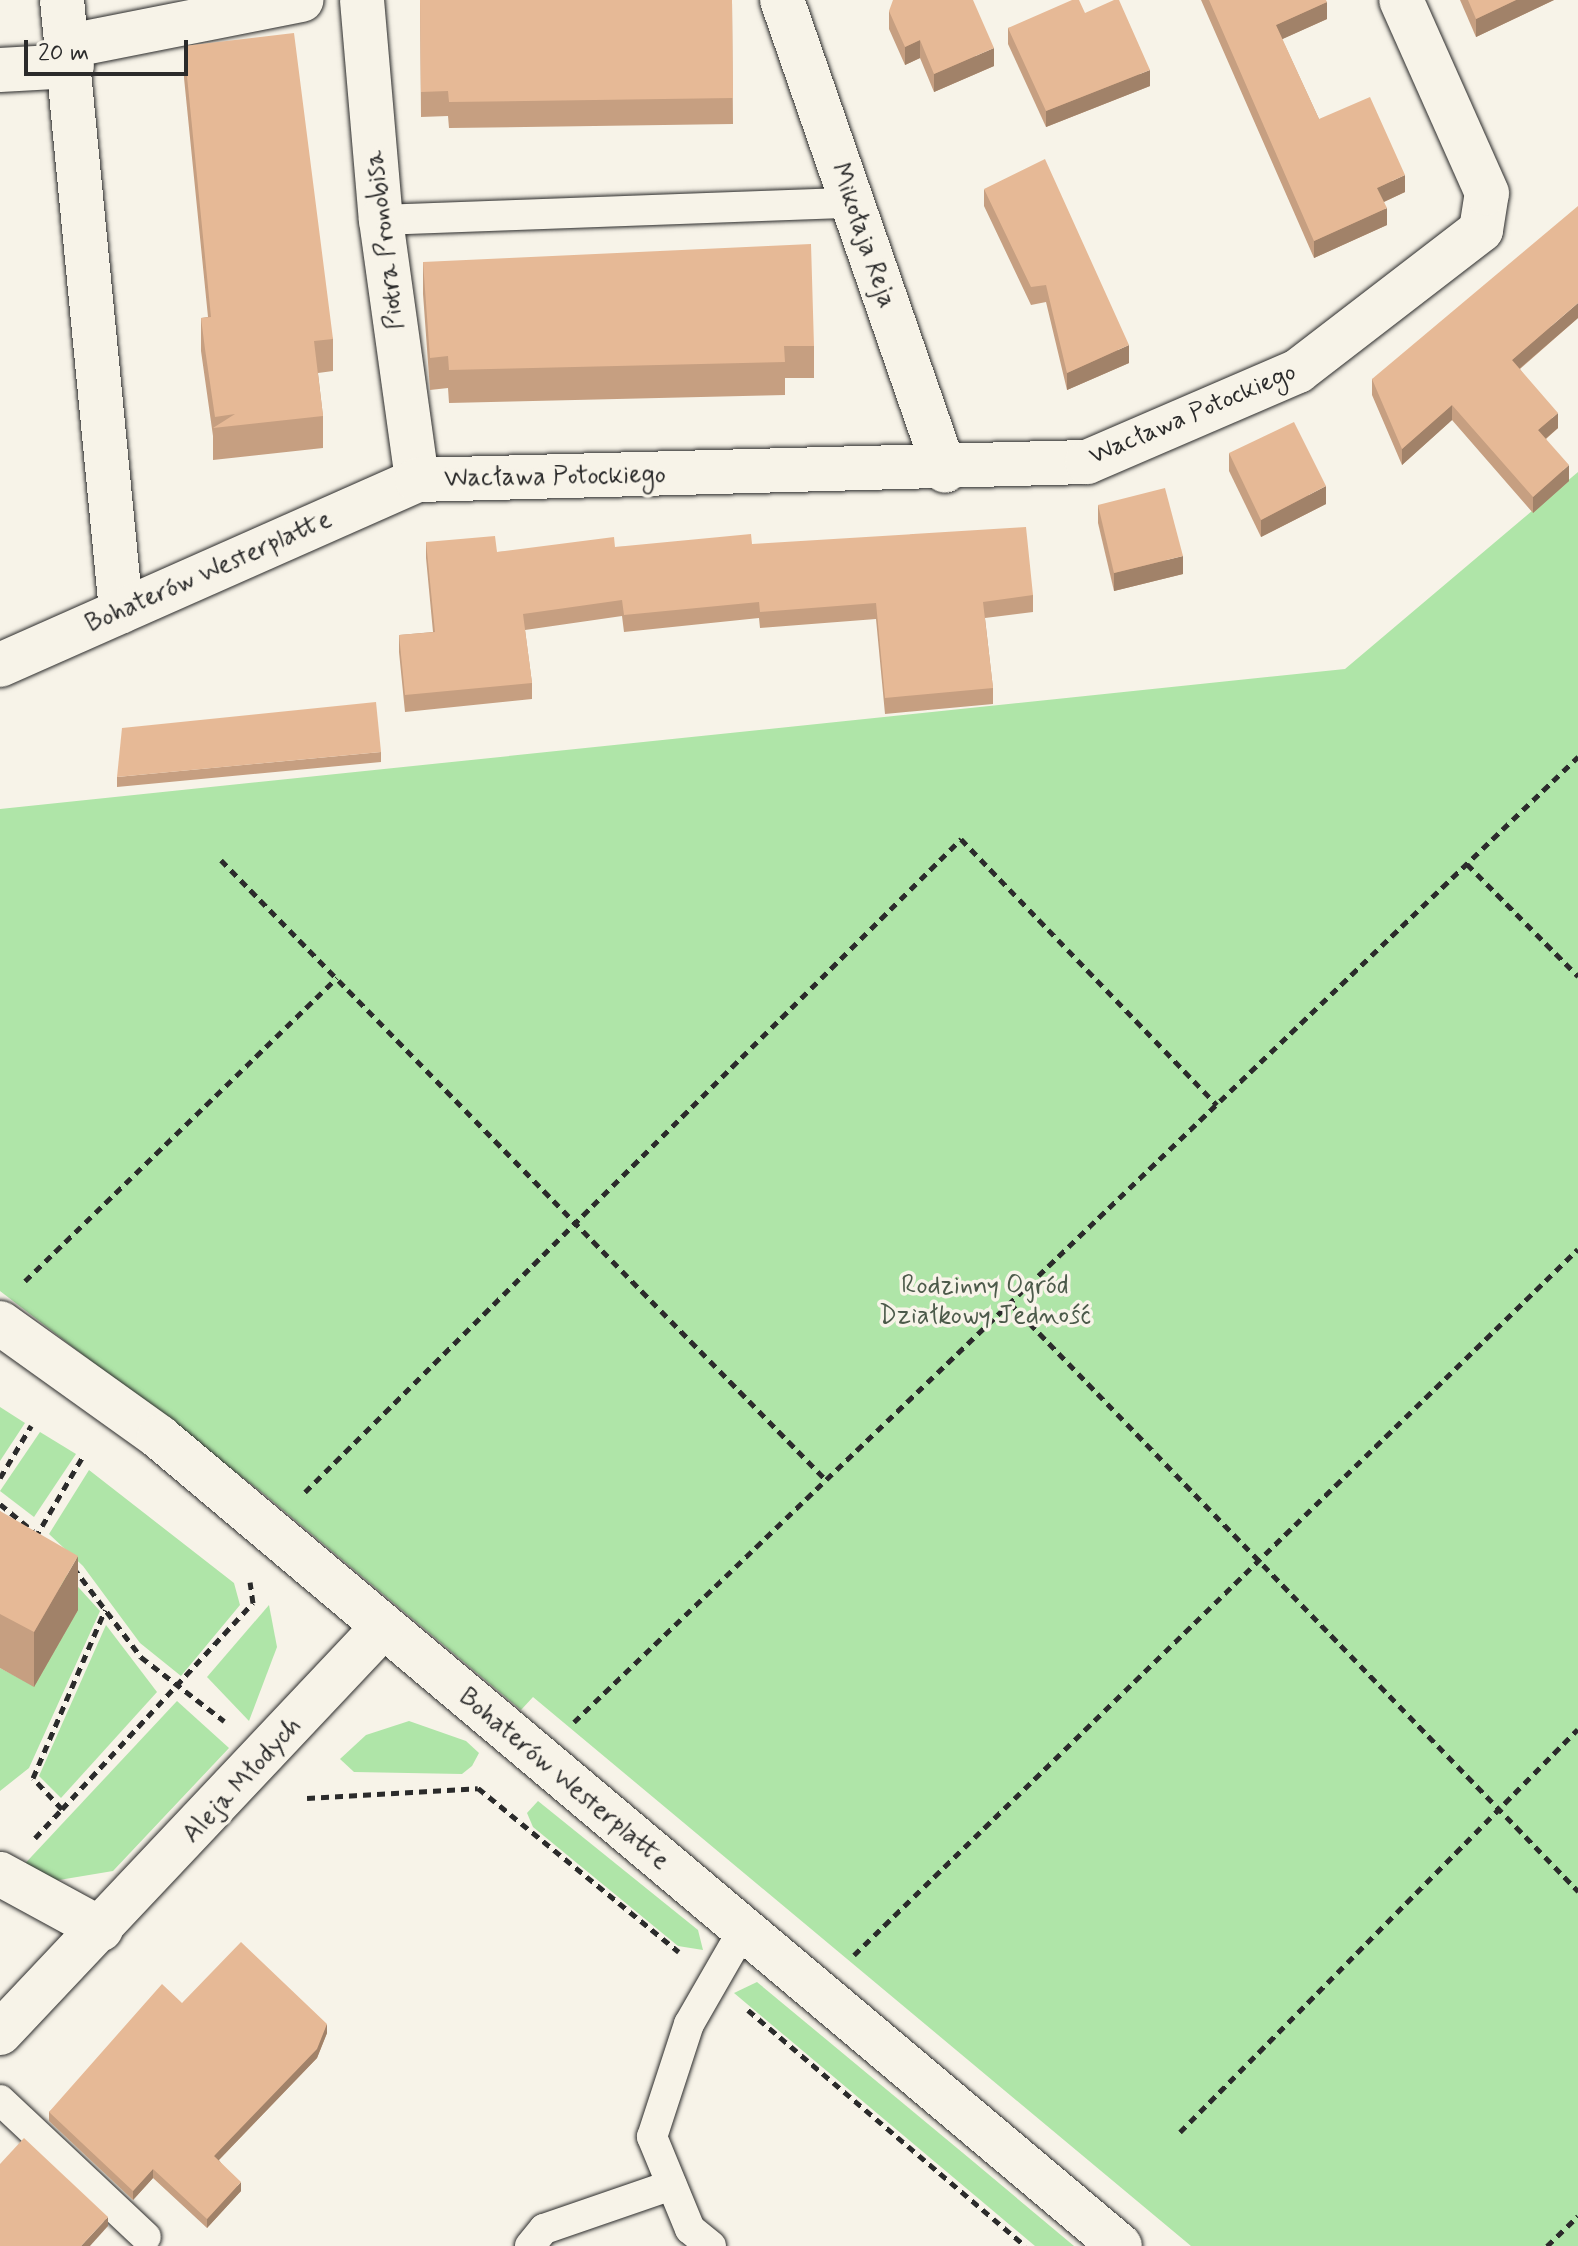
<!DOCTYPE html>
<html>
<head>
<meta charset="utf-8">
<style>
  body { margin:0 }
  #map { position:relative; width:1578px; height:2246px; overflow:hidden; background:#f7f3e8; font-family:Mynerve,sans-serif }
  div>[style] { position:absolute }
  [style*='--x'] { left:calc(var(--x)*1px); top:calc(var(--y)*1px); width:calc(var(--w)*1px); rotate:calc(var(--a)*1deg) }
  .green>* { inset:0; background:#afe5a8 }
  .path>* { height:5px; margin-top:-2.5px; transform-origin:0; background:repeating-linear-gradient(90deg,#2b2b2b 0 8px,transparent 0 14px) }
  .roads { filter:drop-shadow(0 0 2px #2b2b2b) drop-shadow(0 0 2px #2b2b2b) }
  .service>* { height:30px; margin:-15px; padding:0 15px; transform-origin:15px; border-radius:15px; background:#f7f3e8 }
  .minor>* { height:44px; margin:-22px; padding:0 22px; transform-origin:22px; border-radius:22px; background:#f7f3e8 }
  .wall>* { inset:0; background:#c69f81 }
  .shaded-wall>* { inset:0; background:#a18269 }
  .building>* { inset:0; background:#e6b996 }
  span { translate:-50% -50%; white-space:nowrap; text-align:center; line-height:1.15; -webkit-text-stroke:7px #f7f3e8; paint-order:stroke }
  .street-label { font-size:26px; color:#2b2b2b }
  .park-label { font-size:26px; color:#4c5a4a }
  .scale { position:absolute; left:24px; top:40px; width:164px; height:36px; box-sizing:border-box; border:4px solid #2b2b2b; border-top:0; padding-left:10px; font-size:24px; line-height:28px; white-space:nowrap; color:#2b2b2b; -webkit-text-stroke:6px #f7f3e8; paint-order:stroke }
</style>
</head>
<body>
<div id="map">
  <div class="green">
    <i style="clip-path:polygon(1578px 472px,1578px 2246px,1191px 2246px,533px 1697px,521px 1710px,264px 1494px,0 1291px,0 809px,1345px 669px)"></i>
    <i style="clip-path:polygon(0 1407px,25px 1423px,0 1461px)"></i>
    <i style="clip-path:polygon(40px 1432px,76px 1454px,34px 1517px,0 1491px)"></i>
    <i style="clip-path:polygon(89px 1470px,234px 1583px,240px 1605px,181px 1676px,140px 1643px,83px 1566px,49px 1534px)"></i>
    <i style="clip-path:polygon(39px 1544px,100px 1611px,29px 1768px,0 1791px,0 1668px,34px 1686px)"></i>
    <i style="clip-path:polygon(269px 1605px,277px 1647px,249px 1721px,207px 1677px)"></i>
    <i style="clip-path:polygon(106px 1625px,157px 1692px,61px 1798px,39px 1776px)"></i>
    <i style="clip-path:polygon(177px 1701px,229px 1748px,113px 1871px,47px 1882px,18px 1871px)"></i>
    <i style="clip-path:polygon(409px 1721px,466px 1741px,479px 1753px,472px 1766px,462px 1774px,354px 1772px,340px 1759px,366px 1735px)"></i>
    <i style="clip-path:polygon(538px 1801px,698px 1930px,703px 1950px,678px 1946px,533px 1827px,527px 1813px)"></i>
    <i style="clip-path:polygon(757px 1982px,969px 2158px,1074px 2246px,1035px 2246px,734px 1993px)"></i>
  </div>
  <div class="path">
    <i style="--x:221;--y:860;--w:866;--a:45.7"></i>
    <i style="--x:1467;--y:864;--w:158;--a:45.3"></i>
    <i style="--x:25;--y:1281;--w:435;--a:-44.2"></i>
    <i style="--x:1010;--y:1303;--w:818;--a:45.99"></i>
    <i style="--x:0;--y:1478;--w:61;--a:-59.2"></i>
    <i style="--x:305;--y:1492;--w:926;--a:-44.87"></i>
    <i style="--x:961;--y:839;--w:369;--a:46.1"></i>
    <i style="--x:0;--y:1504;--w:43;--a:39.3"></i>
    <i style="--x:35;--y:1538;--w:93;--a:-59.6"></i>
    <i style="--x:73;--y:1567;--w:113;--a:52.9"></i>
    <i style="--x:141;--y:1657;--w:105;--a:37.6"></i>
    <i style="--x:574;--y:1722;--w:1393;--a:-43.87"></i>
    <i style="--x:307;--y:1798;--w:171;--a:-3.3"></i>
    <i style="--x:478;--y:1788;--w:259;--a:39.2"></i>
    <i style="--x:62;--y:1809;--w:281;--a:-47.2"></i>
    <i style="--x:253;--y:1603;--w:21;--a:-98"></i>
    <i style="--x:35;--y:1838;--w:40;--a:-47"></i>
    <i style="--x:62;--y:1809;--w:42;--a:-133.1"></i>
    <i style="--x:33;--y:1778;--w:183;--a:-66.8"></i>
    <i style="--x:854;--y:1955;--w:1011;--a:-44.28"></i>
    <i style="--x:748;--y:2010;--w:364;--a:40.4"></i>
    <i style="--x:1180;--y:2132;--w:566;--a:-45.36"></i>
    <i style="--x:1547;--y:2246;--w:43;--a:-44.1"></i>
  </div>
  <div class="roads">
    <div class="service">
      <i style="--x:381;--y:220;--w:468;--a:-2.1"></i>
      <i style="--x:0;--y:2100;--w:200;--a:43.2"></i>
      <i style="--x:530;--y:2246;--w:22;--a:-51"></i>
      <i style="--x:544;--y:2229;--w:135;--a:-19"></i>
      <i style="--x:711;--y:2246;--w:27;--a:-141"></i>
      <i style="--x:690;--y:2229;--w:100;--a:-112.4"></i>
      <i style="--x:652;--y:2137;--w:119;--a:-71.9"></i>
      <i style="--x:689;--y:2024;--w:108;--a:-60.1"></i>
    </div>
    <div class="minor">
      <i style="--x:62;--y:0;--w:614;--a:84.48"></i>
      <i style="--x:362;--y:0;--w:221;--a:85.1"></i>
      <i style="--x:381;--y:220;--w:262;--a:82.1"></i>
      <i style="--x:782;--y:0;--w:498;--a:70.9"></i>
      <i style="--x:69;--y:46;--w:237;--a:-11.2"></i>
      <i style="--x:0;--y:70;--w:72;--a:-3.2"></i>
      <i style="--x:0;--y:665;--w:456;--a:-23.9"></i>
      <i style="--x:417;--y:480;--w:670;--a:-1.54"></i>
      <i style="--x:1087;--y:462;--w:230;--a:-23.3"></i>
      <i style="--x:1298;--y:371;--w:231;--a:-37.6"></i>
      <i style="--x:1481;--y:230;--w:37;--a:-81"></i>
      <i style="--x:1487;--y:193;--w:211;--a:-114"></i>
      <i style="--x:0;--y:1323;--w:196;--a:35.6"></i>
      <i style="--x:159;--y:1437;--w:1256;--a:40.09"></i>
      <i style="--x:0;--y:1874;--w:115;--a:28.6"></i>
      <i style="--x:0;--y:2033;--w:555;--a:-46.68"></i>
    </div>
  </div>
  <div class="wall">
    <i style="clip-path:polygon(420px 0,732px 0,733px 124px,449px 128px,448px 116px,421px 117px)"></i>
    <i style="clip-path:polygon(1201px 0,1326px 0,1327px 19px,1282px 39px,1319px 119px,1405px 192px,1384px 202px,1387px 225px,1314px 258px)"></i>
    <i style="clip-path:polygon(1460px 0,1554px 0,1476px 37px)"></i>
    <i style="clip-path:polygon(889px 11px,994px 66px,934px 92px,920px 58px,905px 65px,889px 29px)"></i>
    <i style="clip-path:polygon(1085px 13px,1150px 86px,1046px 127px,1008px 44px,1008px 28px)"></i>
    <i style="clip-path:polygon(184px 46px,333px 339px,333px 371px,318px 373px,323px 416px,323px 448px,213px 460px,213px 436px,201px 351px,201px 318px,208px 317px,184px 78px)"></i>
    <i style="clip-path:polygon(984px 189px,1129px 363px,1067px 390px,1046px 302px,1031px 305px,984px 206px)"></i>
    <i style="clip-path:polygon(423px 262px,814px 346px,814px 378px,785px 378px,785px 395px,449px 403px,448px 388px,430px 390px,423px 294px)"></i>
    <i style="clip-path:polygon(1578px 318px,1520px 369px,1558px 428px,1546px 439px,1569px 481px,1533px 513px,1452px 420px,1402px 465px,1372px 395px,1372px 379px)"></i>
    <i style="clip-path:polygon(1229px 453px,1326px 504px,1261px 537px,1229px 471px)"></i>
    <i style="clip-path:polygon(1098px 505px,1183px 574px,1114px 591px,1098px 523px)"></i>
    <i style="clip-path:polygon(426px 542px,497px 552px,615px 547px,752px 544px,1033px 595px,1033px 612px,985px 618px,993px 688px,993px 704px,885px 714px,876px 619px,760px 628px,759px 618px,624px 632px,622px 616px,525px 630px,532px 683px,532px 699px,405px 712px,399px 652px,399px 635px,433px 632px,426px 558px)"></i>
    <i style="clip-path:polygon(381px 752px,381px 762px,117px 787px,117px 777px)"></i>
    <i style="clip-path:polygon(0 1511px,78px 1610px,34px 1687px,0 1668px)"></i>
    <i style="clip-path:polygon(182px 2003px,327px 2033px,317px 2058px,219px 2160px,241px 2191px,207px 2228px,153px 2178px,133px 2200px,49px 2121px,49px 2112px)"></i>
  </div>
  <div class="shaded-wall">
    <i style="clip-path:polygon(1516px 0,1554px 0,1476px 37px,1476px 19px)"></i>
    <i style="clip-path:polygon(1327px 2px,1327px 19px,1276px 42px,1276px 25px)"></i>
    <i style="clip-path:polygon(920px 40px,920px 58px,905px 65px,905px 47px)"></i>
    <i style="clip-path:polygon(994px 48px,994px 66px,934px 92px,934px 74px)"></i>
    <i style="clip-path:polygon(1150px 70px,1150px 86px,1046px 127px,1046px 111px)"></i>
    <i style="clip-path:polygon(1405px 175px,1405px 192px,1377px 205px,1377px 188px)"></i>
    <i style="clip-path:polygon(1387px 208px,1387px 225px,1314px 258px,1314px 241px)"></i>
    <i style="clip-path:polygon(1578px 303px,1578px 318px,1512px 375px,1512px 360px)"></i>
    <i style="clip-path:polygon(1129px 345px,1129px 363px,1067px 390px,1067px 373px)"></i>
    <i style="clip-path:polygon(1452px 405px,1452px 420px,1402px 465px,1402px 449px)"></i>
    <i style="clip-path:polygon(1558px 413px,1558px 428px,1538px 445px,1538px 430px)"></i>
    <i style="clip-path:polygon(1569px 465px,1569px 481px,1533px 513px,1533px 497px)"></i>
    <i style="clip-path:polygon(1326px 486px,1326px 504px,1261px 537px,1261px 520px)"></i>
    <i style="clip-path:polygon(1183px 556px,1183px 574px,1114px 591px,1114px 573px)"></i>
    <i style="clip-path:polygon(78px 1556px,78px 1610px,34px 1687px,34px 1632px)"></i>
    <i style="clip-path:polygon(327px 2024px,327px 2033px,317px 2058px,214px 2165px,214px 2156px)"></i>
    <i style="clip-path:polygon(153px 2169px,153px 2178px,133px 2200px,133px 2191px)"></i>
    <i style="clip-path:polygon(241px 2182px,241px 2191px,207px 2228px,207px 2219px)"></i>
    <i style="clip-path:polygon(108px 2217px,108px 2226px,90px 2246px,81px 2246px)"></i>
  </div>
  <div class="building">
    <i style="clip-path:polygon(420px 0,732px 0,733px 98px,449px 102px,448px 91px,421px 92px)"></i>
    <i style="clip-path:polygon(893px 0,973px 0,994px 48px,934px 74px,920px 40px,905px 47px,889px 11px)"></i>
    <i style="clip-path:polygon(1072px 0,1079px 0,1085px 13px,1114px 0,1119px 0,1150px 70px,1046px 111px,1008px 28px)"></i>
    <i style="clip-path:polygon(1209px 0,1326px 0,1327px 2px,1276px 25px,1319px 119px,1370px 97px,1405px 175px,1377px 188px,1387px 208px,1314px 241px)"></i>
    <i style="clip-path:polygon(1468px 0,1516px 0,1476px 19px)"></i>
    <i style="clip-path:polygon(294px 33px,333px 339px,314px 341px,323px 416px,213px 428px,235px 414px,215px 417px,205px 349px,201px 318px,211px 317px,184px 46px)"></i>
    <i style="clip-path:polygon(1045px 159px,1129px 345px,1067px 373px,1046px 285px,1031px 287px,984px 189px)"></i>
    <i style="clip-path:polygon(1578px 206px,1578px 303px,1512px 360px,1558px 413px,1538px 430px,1569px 465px,1533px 497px,1452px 405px,1402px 449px,1372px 379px)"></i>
    <i style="clip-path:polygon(811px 244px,814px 346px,784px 346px,785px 362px,449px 370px,448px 356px,430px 358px,423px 262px)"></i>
    <i style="clip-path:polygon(1294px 422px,1326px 486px,1261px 520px,1229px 453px)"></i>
    <i style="clip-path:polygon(1165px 488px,1183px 556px,1114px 573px,1098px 505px)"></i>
    <i style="clip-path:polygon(1026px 527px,1033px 595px,983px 602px,993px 688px,885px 698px,876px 603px,760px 612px,759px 602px,624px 615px,622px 600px,523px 614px,532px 683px,405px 695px,399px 635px,435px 632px,426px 542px,495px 536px,497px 552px,614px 537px,615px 547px,751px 534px,752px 544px)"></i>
    <i style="clip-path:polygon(376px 702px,381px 752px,117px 777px,122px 728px)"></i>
    <i style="clip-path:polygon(0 1511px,78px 1556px,34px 1632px,0 1614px)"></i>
    <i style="clip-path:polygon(241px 1942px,327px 2024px,317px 2049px,214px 2156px,241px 2182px,207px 2219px,153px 2169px,133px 2191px,49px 2112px,162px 1984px,182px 2003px)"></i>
    <i style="clip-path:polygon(24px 2138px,108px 2217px,81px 2246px,0 2246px,0 2164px)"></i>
  </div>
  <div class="street-label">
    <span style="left:862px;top:236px;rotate:71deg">Mikołaja Reja</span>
    <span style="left:386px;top:240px;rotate:-97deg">Piotra Pronobisa</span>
    <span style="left:1193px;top:415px;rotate:-23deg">Wacława Potockiego</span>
    <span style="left:555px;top:478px;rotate:-1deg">Wacława Potockiego</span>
    <span style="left:209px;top:573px;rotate:-24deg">Bohaterów Westerplatte</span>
    <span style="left:563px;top:1780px;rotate:40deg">Bohaterów Westerplatte</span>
    <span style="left:243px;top:1781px;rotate:-47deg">Aleja Młodych</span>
  </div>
  <div class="park-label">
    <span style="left:985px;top:1302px">Rodzinny Ogród<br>Działkowy Jedność</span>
  </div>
  <div class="scale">20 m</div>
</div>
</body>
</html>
